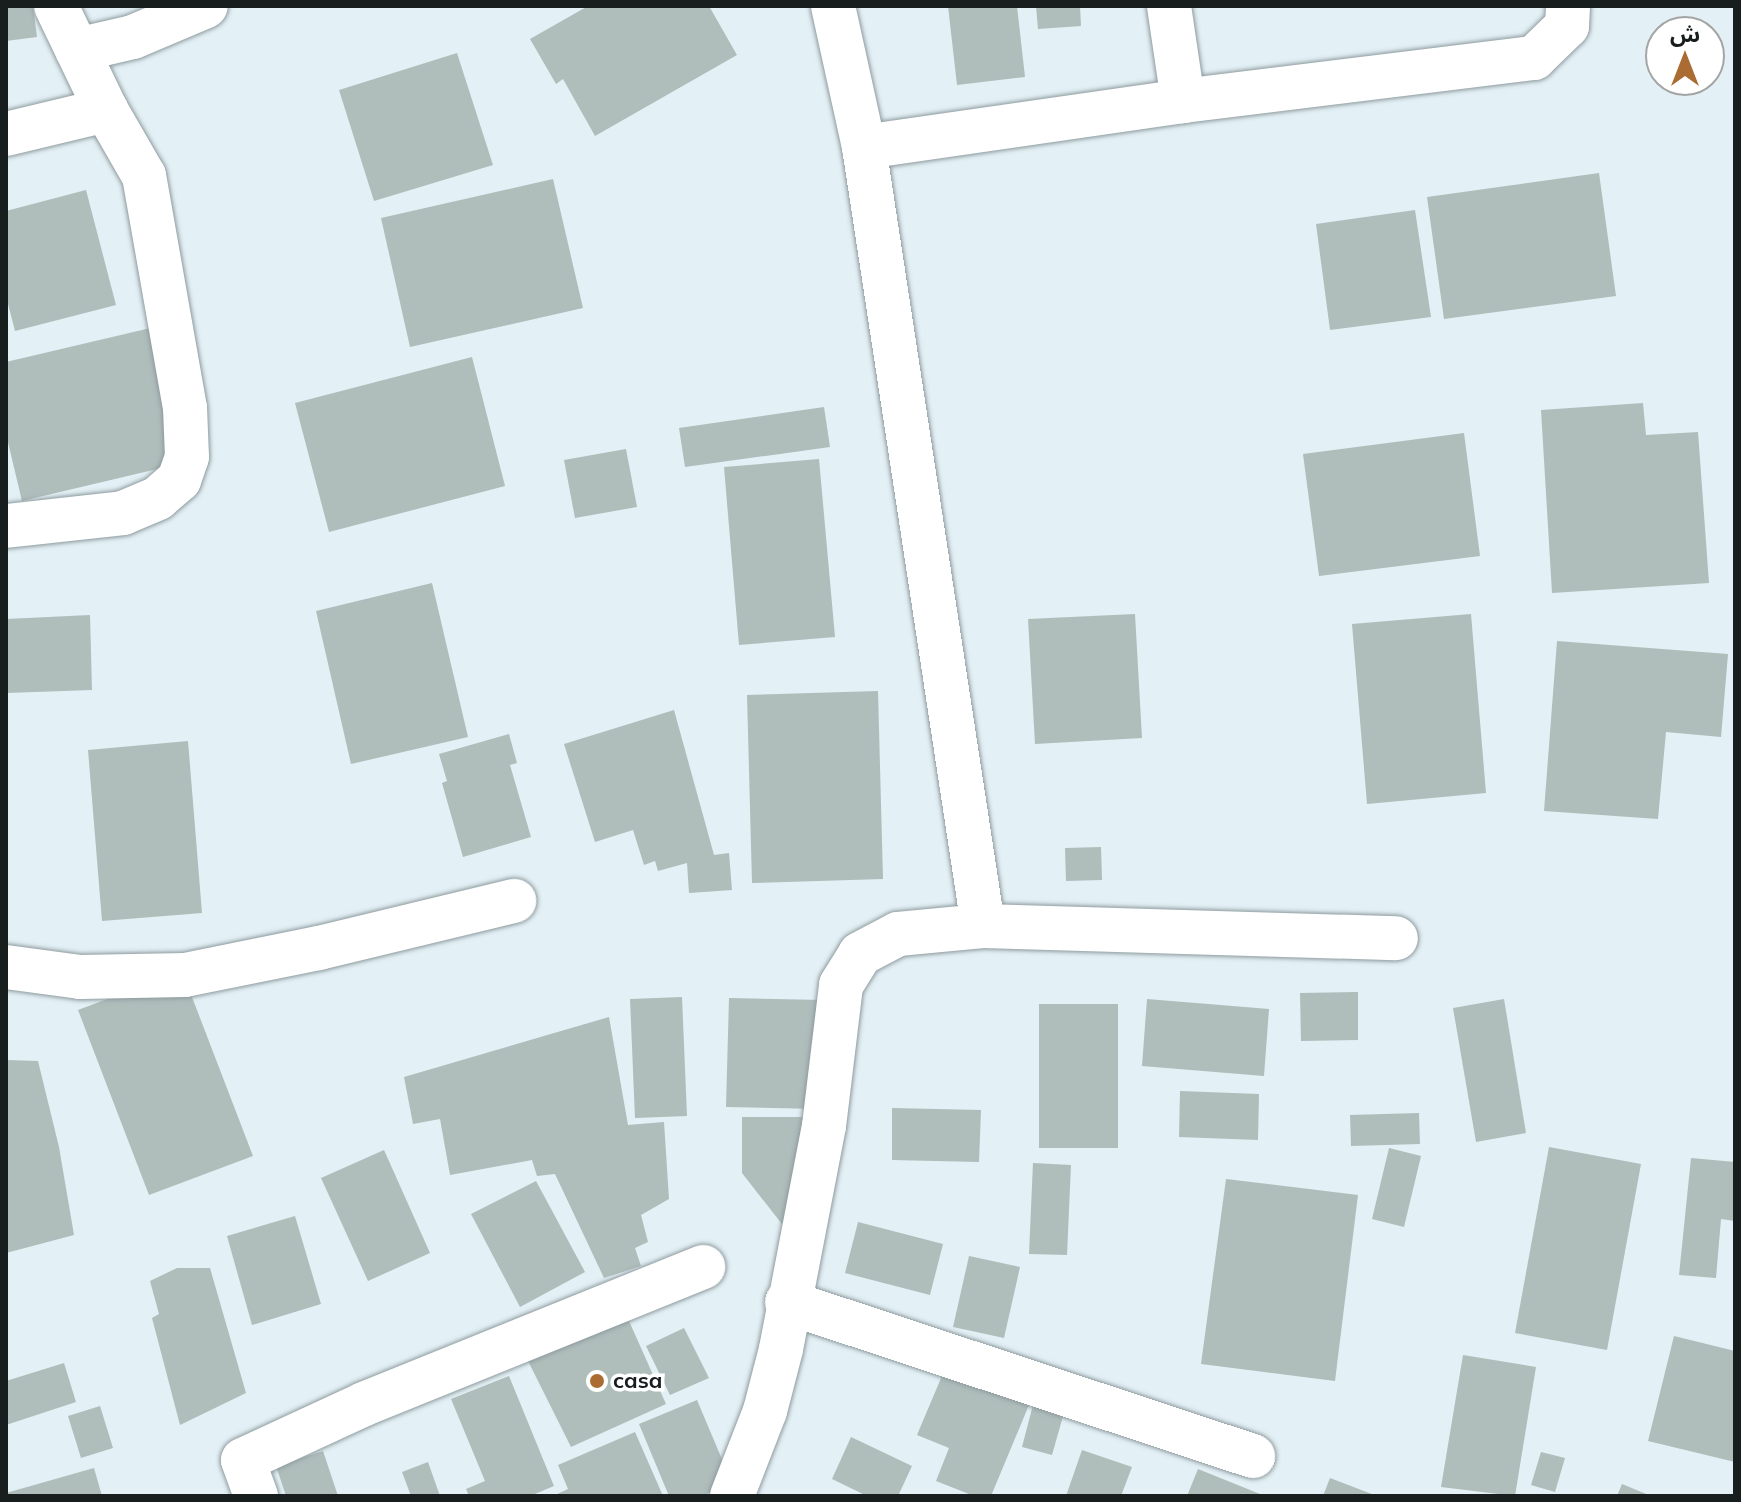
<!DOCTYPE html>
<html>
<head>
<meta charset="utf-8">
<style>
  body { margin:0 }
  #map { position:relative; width:1741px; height:1502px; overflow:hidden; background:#e3f0f5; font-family:Mulish,"Noto Sans Arabic",sans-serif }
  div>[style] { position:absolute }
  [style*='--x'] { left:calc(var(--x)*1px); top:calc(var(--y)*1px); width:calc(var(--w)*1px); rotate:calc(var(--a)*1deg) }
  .building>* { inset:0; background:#afbdbb }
  .roads { filter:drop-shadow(0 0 2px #8e9b9f) drop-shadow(0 0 2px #8e9b9f) }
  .street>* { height:44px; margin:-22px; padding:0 22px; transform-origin:22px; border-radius:22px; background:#fff }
  .dots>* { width:22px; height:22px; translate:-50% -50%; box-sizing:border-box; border:4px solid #fff; border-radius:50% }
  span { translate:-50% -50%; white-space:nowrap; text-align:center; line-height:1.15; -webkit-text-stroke:7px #fff; paint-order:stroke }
  .poi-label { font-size:22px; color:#181d1e; font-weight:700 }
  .left { translate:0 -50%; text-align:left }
  .frame { position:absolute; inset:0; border:8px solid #181d1e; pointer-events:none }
  .north { position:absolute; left:1645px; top:16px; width:80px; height:80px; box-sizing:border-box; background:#fff; border:2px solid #a3a5a5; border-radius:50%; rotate:0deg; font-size:22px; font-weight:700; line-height:32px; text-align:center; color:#181d1e }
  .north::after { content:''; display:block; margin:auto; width:28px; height:36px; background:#aa6c32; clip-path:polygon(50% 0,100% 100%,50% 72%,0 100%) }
</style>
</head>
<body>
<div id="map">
  <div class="building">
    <i style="clip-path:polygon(6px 6px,33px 6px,37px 37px,6px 41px)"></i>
    <i style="clip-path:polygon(588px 6px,709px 6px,737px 55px,595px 136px,563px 79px,556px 84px,530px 39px)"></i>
    <i style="clip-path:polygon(948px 6px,1017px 6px,1025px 77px,957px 85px)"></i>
    <i style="clip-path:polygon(1036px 6px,1080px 6px,1081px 26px,1038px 29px)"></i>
    <i style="clip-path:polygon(457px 53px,493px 165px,374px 201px,339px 90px)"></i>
    <i style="clip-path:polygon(1599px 173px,1616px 296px,1444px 319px,1427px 197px)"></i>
    <i style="clip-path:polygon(553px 179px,583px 308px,410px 347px,381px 218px)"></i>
    <i style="clip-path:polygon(86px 190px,116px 305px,15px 331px,6px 296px,6px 211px)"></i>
    <i style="clip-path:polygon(1415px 210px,1431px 317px,1330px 330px,1316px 224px)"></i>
    <i style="clip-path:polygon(159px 326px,191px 461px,22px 501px,6px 434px,6px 362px)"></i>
    <i style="clip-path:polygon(472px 357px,505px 486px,329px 532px,295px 403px)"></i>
    <i style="clip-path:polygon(1643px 403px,1646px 435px,1698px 432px,1709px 583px,1552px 593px,1541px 410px)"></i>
    <i style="clip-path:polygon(824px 407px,830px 447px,685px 467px,679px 428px)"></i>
    <i style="clip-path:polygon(1464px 433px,1480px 556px,1319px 576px,1303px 454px)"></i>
    <i style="clip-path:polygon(626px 449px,637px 507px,575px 518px,564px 460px)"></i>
    <i style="clip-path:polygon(819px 459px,835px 637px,739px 645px,724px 467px)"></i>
    <i style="clip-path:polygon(432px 583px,468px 737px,351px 764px,316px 611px)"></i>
    <i style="clip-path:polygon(1135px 614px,1142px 738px,1035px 744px,1028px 619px)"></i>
    <i style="clip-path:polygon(1471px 614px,1486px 793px,1367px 804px,1352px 624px)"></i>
    <i style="clip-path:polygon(90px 615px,92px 690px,6px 693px,6px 619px)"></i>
    <i style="clip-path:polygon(1557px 641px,1728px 654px,1721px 737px,1666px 732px,1658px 819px,1544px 811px)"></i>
    <i style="clip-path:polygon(878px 691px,883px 879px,752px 883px,747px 695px)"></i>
    <i style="clip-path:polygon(674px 710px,714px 855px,729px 853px,732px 890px,689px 893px,687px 863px,658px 871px,655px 861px,644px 865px,633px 830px,595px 842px,564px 744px)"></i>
    <i style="clip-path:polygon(509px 734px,517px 763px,510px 765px,531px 837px,463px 857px,442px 783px,447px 781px,439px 754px)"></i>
    <i style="clip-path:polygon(188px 741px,202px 913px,102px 921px,88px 750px)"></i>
    <i style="clip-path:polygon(1101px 847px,1102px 880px,1066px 881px,1065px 848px)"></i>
    <i style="clip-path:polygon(182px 971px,253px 1156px,149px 1195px,78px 1010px)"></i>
    <i style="clip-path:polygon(1358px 992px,1358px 1040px,1301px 1041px,1300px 993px)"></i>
    <i style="clip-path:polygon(682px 997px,687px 1116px,635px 1118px,630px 999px)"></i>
    <i style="clip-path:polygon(729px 998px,822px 1000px,819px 1109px,726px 1107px)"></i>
    <i style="clip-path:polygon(1147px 999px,1269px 1009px,1264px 1076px,1142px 1066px)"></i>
    <i style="clip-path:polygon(1504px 999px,1526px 1133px,1476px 1142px,1453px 1008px)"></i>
    <i style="clip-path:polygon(1039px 1004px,1118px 1004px,1118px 1148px,1039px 1148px)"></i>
    <i style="clip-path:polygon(609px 1017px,628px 1125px,664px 1122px,669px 1199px,641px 1215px,648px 1242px,635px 1248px,641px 1266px,604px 1278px,555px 1174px,537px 1176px,532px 1160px,450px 1175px,440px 1119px,413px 1124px,404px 1077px)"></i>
    <i style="clip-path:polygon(6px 1060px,38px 1061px,59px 1147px,74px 1235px,6px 1253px)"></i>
    <i style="clip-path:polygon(1180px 1091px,1259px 1094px,1258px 1140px,1179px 1137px)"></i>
    <i style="clip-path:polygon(892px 1108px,981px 1110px,979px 1162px,892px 1160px)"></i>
    <i style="clip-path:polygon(1419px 1113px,1420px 1144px,1351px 1146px,1350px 1115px)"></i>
    <i style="clip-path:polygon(742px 1117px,817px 1117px,785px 1228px,742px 1173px)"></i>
    <i style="clip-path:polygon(1549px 1147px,1641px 1164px,1607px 1350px,1515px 1333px)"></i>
    <i style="clip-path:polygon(1389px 1148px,1421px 1156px,1404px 1227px,1372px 1219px)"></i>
    <i style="clip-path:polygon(384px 1150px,430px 1253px,368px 1281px,321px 1178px)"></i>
    <i style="clip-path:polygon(1691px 1158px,1735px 1162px,1735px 1221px,1721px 1219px,1716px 1278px,1679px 1275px)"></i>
    <i style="clip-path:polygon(1033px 1163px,1071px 1165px,1067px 1255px,1029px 1254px)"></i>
    <i style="clip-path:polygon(1226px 1179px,1358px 1195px,1335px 1381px,1201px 1364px)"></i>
    <i style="clip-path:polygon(536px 1181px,585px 1272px,520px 1307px,471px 1214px)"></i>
    <i style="clip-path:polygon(295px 1216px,321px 1304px,252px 1325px,227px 1236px)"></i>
    <i style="clip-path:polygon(858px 1222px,943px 1244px,930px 1295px,845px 1273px)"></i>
    <i style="clip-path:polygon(969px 1256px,1020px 1267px,1004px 1338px,953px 1327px)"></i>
    <i style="clip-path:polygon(177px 1268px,210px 1268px,246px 1393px,180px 1425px,152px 1318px,159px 1314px,150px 1281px)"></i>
    <i style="clip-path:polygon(625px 1312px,666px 1404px,571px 1447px,526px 1357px)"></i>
    <i style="clip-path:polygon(684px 1328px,709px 1378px,670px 1395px,646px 1346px)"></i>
    <i style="clip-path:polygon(1674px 1336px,1735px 1351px,1735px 1462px,1648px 1441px)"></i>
    <i style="clip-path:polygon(1463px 1355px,1536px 1367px,1515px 1496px,1441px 1487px)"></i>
    <i style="clip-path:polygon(64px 1363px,76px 1402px,6px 1425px,6px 1381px)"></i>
    <i style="clip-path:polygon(944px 1371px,1029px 1405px,991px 1496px,974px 1496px,936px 1481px,949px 1448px,917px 1435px)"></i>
    <i style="clip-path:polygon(509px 1376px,554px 1486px,530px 1496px,469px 1496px,466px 1489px,485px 1481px,451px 1399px)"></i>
    <i style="clip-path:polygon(697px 1400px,732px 1483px,702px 1496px,669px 1496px,639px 1424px)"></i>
    <i style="clip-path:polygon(1034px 1401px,1065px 1409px,1052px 1455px,1022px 1447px)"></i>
    <i style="clip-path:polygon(100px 1406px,113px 1448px,81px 1458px,68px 1416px)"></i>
    <i style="clip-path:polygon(635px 1432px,663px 1496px,553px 1496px,568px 1489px,558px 1465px)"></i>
    <i style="clip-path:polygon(851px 1437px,912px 1466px,898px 1496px,867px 1496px,832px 1479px)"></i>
    <i style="clip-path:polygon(1082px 1450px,1132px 1467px,1121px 1496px,1066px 1496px)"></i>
    <i style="clip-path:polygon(323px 1451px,338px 1496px,286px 1496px,276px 1466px)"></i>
    <i style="clip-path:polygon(1541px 1452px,1565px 1458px,1555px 1492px,1531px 1485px)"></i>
    <i style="clip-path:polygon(428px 1462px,440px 1496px,411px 1496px,402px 1472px)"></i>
    <i style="clip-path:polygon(94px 1468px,102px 1496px,6px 1496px,6px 1493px)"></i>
    <i style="clip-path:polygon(1198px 1469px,1265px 1496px,1187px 1496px)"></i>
    <i style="clip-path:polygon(1330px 1478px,1377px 1496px,1323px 1496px)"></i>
    <i style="clip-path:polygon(1622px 1484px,1651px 1496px,1617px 1496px)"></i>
  </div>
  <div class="roads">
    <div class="street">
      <i style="--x:833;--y:6;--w:144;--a:77.6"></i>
      <i style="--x:864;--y:147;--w:788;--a:81.31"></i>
      <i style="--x:1169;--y:6;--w:96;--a:81.6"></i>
      <i style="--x:77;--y:50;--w:57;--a:-13.1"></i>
      <i style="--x:133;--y:37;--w:79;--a:-23"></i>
      <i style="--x:6;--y:134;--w:103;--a:-13.5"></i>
      <i style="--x:864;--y:147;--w:322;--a:-8.2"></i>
      <i style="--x:1183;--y:101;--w:354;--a:-7"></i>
      <i style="--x:1534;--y:58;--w:46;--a:-44.1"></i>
      <i style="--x:1567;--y:26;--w:20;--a:-87"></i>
      <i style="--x:6;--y:526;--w:118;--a:-6.3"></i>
      <i style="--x:123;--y:513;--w:38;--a:-23"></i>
      <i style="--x:158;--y:498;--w:28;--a:-41"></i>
      <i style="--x:179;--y:480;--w:24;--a:-71"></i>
      <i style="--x:187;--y:457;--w:49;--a:-92.3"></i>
      <i style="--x:185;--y:408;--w:236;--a:-100"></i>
      <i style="--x:144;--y:176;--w:76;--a:-119.9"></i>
      <i style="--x:106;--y:110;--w:115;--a:-115.7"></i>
      <i style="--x:6;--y:967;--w:75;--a:7.7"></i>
      <i style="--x:80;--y:977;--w:105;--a:-1.1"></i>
      <i style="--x:185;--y:975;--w:137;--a:-11.4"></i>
      <i style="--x:319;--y:948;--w:201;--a:-13.6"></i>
      <i style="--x:787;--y:1302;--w:491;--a:18.3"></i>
      <i style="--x:256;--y:1496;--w:38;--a:-110"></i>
      <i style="--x:243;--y:1460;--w:133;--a:-24.8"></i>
      <i style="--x:364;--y:1404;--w:366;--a:-22"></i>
      <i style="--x:732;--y:1496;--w:91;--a:-68.8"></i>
      <i style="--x:765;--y:1411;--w:64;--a:-75.5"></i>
      <i style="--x:781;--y:1349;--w:227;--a:-79.1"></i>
      <i style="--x:824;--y:1126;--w:142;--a:-83.1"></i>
      <i style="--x:841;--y:985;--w:36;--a:-58"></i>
      <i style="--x:860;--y:954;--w:43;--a:-27.8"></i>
      <i style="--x:898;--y:934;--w:85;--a:-5.4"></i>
      <i style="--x:983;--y:926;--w:413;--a:1.7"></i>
    </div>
  </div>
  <div class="dots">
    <i style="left:597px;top:1381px;background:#aa6c32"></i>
  </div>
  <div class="poi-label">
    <span class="left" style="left:613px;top:1381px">casa</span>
  </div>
  <div class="frame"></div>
  <div class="north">ش</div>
</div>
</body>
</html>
